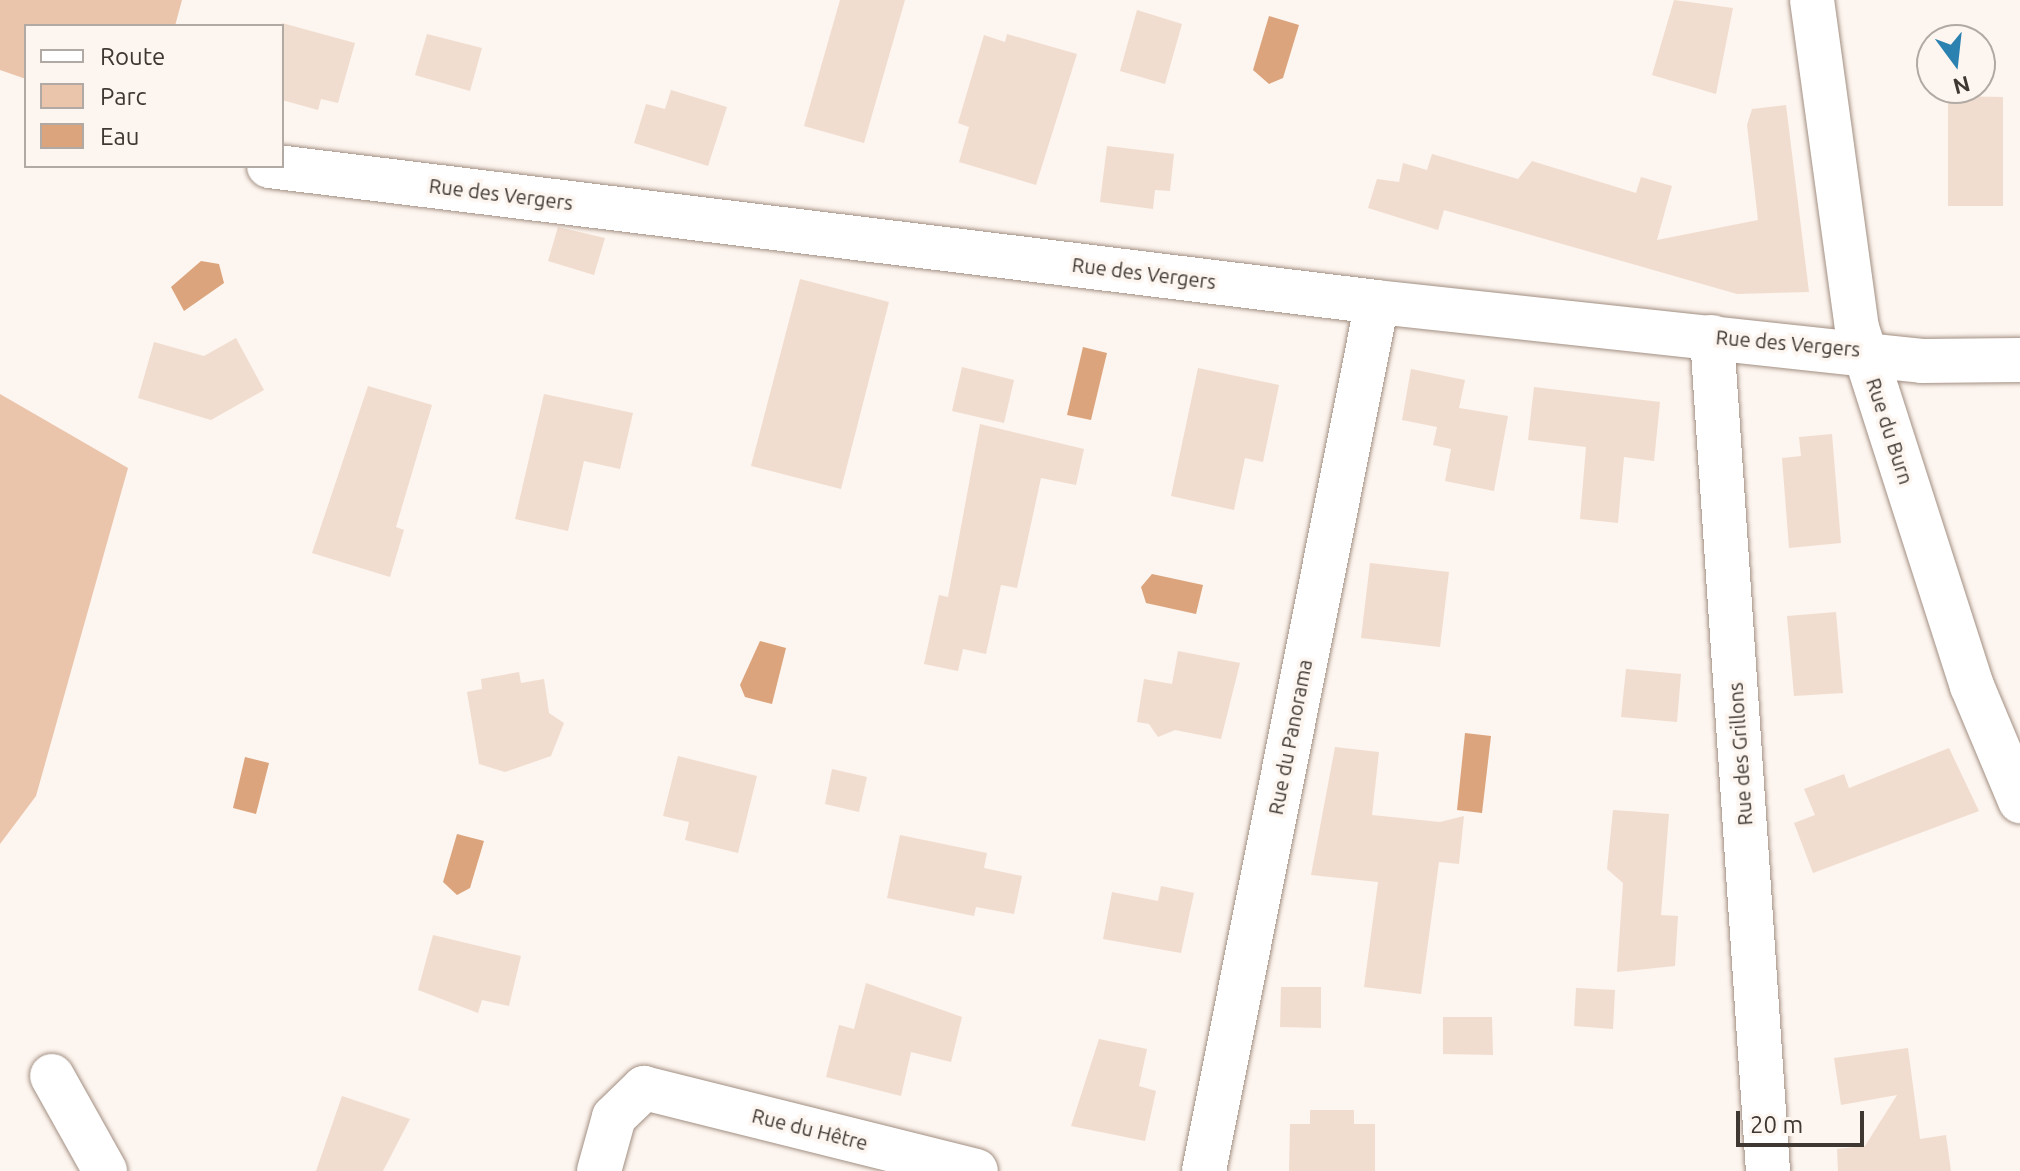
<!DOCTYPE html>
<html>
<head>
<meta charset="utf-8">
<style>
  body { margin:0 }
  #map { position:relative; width:2020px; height:1171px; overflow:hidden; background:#fdf5ef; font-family:Ubuntu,sans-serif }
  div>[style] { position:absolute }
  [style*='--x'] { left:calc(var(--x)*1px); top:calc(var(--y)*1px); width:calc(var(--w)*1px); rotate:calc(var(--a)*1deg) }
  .green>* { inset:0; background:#eac5ab }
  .water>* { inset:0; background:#dba47c }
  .building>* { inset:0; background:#f1ddcf }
  .roads { filter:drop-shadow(0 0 2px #a28f82) drop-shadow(0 0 2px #a28f82) }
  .minor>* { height:44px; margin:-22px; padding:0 22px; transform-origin:22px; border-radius:22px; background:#fff }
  span { translate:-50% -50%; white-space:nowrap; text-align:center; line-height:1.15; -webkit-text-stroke:7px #fdf5ef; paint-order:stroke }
  .street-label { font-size:20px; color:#3f3732 }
  .legend { position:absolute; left:24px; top:24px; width:260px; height:144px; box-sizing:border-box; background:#fdf5ef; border:2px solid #b1a9a3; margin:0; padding:10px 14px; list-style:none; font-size:24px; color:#3f3732 }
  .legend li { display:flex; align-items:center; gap:16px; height:40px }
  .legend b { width:40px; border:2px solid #b1a9a3 }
  .north { position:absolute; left:1916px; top:24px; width:80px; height:80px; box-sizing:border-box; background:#fdf5ef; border:2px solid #b1a9a3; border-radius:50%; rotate:165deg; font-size:22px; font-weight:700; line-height:32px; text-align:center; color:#3f3732 }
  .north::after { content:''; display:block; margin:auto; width:28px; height:36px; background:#2b82b1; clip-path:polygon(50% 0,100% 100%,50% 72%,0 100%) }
  .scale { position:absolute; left:1736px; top:1111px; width:128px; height:36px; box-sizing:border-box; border:4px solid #3f3732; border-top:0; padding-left:10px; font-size:24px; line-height:28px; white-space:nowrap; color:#3f3732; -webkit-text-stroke:6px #fdf5ef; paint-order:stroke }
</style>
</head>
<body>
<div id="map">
  <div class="green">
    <i style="clip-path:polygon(0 0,182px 0,175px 26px,26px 26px,26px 79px,0 70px)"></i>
    <i style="clip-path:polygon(0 394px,128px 468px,36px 796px,0 844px)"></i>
  </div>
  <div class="water">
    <i style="clip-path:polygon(1269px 16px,1299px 25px,1283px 78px,1269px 84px,1253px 70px)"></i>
    <i style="clip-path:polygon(201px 261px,219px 264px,224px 283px,184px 311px,171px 287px)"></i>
    <i style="clip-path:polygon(1083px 347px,1107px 353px,1091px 420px,1067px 415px)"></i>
    <i style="clip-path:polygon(1152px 574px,1203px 585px,1196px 614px,1146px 603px,1141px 587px)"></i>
    <i style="clip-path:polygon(760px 641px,786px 648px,772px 704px,745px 697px,740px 685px)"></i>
    <i style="clip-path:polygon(1465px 733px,1491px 736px,1482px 813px,1457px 810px)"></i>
    <i style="clip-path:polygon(245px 757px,269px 763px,256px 814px,233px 808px)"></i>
    <i style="clip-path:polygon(457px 834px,484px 841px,470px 888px,457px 895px,443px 882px)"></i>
  </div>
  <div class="building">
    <i style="clip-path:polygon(840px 0,905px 0,864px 143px,804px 126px)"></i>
    <i style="clip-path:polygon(1674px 0,1733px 8px,1716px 94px,1652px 75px)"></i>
    <i style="clip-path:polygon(1137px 10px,1182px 24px,1165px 84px,1120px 71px)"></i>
    <i style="clip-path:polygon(282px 23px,355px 43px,338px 103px,321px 99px,318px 110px,282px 100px)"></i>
    <i style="clip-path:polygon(427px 34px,482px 48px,470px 91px,415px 75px)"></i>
    <i style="clip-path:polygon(1007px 34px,1077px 54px,1036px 185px,959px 162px,969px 127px,958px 123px,984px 35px,1005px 42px)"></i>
    <i style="clip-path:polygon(671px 90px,727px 107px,708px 166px,634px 143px,646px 104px,665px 109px)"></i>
    <i style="clip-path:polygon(1948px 96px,2003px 97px,2003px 206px,1948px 206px)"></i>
    <i style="clip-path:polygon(1786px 105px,1809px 292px,1737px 294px,1444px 210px,1438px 230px,1368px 208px,1377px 179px,1399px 182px,1403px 163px,1427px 170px,1432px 154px,1518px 179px,1532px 161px,1636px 193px,1641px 177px,1672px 186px,1657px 240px,1758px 220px,1747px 125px,1752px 109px)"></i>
    <i style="clip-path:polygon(1107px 146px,1174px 154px,1170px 191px,1155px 190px,1153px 209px,1100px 202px)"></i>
    <i style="clip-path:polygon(558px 227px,605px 238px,594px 275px,548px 261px)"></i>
    <i style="clip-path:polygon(800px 279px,889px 302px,841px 489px,751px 466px)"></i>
    <i style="clip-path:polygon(236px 338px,264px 390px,211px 420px,138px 398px,154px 342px,204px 356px)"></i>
    <i style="clip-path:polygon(962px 367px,1014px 380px,1004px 423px,952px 411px)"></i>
    <i style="clip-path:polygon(1198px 368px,1279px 385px,1263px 462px,1245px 458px,1234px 510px,1171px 496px)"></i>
    <i style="clip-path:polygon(1411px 369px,1465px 380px,1459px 408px,1508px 416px,1494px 491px,1445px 481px,1451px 449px,1433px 445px,1437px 427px,1402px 420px)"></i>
    <i style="clip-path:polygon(368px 386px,432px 405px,396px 527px,404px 530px,390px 577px,312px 553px)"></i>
    <i style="clip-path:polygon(1534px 387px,1660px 402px,1654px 461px,1624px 457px,1618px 523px,1580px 519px,1586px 447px,1528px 440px)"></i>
    <i style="clip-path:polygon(544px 394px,633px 413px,620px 469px,584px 461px,568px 531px,515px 519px)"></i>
    <i style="clip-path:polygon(980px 424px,1084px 449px,1076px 485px,1041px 478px,1017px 588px,1001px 585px,986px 654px,963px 649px,958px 671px,924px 664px,939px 595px,948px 597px)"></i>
    <i style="clip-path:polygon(1832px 434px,1841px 543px,1789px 548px,1782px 458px,1801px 456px,1799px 437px)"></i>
    <i style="clip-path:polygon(1370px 563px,1449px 572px,1440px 647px,1361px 638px)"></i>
    <i style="clip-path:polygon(1836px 612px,1843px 693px,1794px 696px,1787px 616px)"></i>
    <i style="clip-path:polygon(1178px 651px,1240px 663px,1221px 739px,1175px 730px,1158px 737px,1149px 724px,1137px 722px,1144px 679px,1172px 684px)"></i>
    <i style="clip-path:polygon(1626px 669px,1681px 674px,1677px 722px,1621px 717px)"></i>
    <i style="clip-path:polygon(519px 672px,521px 683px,544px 679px,549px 713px,564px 723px,551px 756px,505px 772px,479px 764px,467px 692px,482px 689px,481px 679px)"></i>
    <i style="clip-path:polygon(1335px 747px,1379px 752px,1372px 815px,1440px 822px,1464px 816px,1459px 864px,1439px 862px,1421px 994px,1364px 987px,1378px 882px,1311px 875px)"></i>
    <i style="clip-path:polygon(1949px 748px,1979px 811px,1813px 873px,1794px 823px,1815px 815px,1804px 789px,1844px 774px,1849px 788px)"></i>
    <i style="clip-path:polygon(678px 756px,757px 776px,738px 853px,685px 840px,689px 822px,663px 816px)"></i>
    <i style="clip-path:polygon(832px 769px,867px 777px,859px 812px,825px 804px)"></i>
    <i style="clip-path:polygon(1613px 810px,1669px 814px,1661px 915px,1678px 916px,1675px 966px,1617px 972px,1623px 883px,1607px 869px)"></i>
    <i style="clip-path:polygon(900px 835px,987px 853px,984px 868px,1022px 876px,1014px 914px,976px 907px,974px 916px,887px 898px)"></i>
    <i style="clip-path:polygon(1161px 886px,1194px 893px,1181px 953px,1103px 939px,1112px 892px,1158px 901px)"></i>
    <i style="clip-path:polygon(433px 935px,521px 956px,509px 1006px,482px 1000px,478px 1013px,418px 990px)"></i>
    <i style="clip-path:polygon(866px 983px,962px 1017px,951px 1062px,911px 1052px,901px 1096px,826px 1077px,839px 1025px,854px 1029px)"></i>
    <i style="clip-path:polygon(1281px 987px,1321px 987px,1321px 1028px,1280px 1027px)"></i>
    <i style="clip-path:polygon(1576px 988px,1615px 990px,1613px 1029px,1574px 1026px)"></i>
    <i style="clip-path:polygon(1443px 1017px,1492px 1017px,1493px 1055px,1443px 1054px)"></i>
    <i style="clip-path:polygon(1099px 1039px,1147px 1049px,1139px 1086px,1156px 1091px,1145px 1141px,1071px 1126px)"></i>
    <i style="clip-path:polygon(1908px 1048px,1920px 1139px,1946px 1135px,1951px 1171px,1838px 1171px,1837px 1149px,1865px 1146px,1897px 1095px,1841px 1105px,1834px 1058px)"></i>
    <i style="clip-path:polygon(342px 1096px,410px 1119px,383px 1171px,316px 1171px)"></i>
    <i style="clip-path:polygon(1310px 1110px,1354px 1110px,1354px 1124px,1375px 1124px,1375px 1171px,1289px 1171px,1290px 1124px,1310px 1124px)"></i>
  </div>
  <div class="roads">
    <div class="minor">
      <i style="--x:1812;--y:0;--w:331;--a:82.2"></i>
      <i style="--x:1857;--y:328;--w:376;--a:72.2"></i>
      <i style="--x:1972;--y:686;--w:125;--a:67.3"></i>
      <i style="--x:269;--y:166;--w:1116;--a:7"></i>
      <i style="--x:1377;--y:302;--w:548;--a:6.18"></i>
      <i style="--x:1922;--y:361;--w:98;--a:-0.6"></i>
      <i style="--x:1712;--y:337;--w:836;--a:86.16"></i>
      <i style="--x:52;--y:1076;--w:109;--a:60.8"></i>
      <i style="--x:599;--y:1171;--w:56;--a:-74.5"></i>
      <i style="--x:614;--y:1117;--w:42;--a:-44"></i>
      <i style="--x:644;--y:1088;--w:342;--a:14"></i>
      <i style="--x:1204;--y:1171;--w:886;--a:-78.74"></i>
    </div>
  </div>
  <div class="street-label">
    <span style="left:501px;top:194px;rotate:7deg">Rue des Vergers</span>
    <span style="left:1144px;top:273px;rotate:7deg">Rue des Vergers</span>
    <span style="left:1788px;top:343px;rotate:5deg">Rue des Vergers</span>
    <span style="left:1890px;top:431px;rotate:72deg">Rue du Burn</span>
    <span style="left:1290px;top:737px;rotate:-79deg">Rue du Panorama</span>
    <span style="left:1740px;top:754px;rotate:-94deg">Rue des Grillons</span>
    <span style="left:810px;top:1129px;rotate:14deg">Rue du Hêtre</span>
  </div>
  <ul class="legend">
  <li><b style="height:10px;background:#fff"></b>Route</li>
  <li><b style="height:22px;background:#eac5ab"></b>Parc</li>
  <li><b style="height:22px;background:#dba47c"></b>Eau</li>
  </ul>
  <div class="north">N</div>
  <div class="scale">20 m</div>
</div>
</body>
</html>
